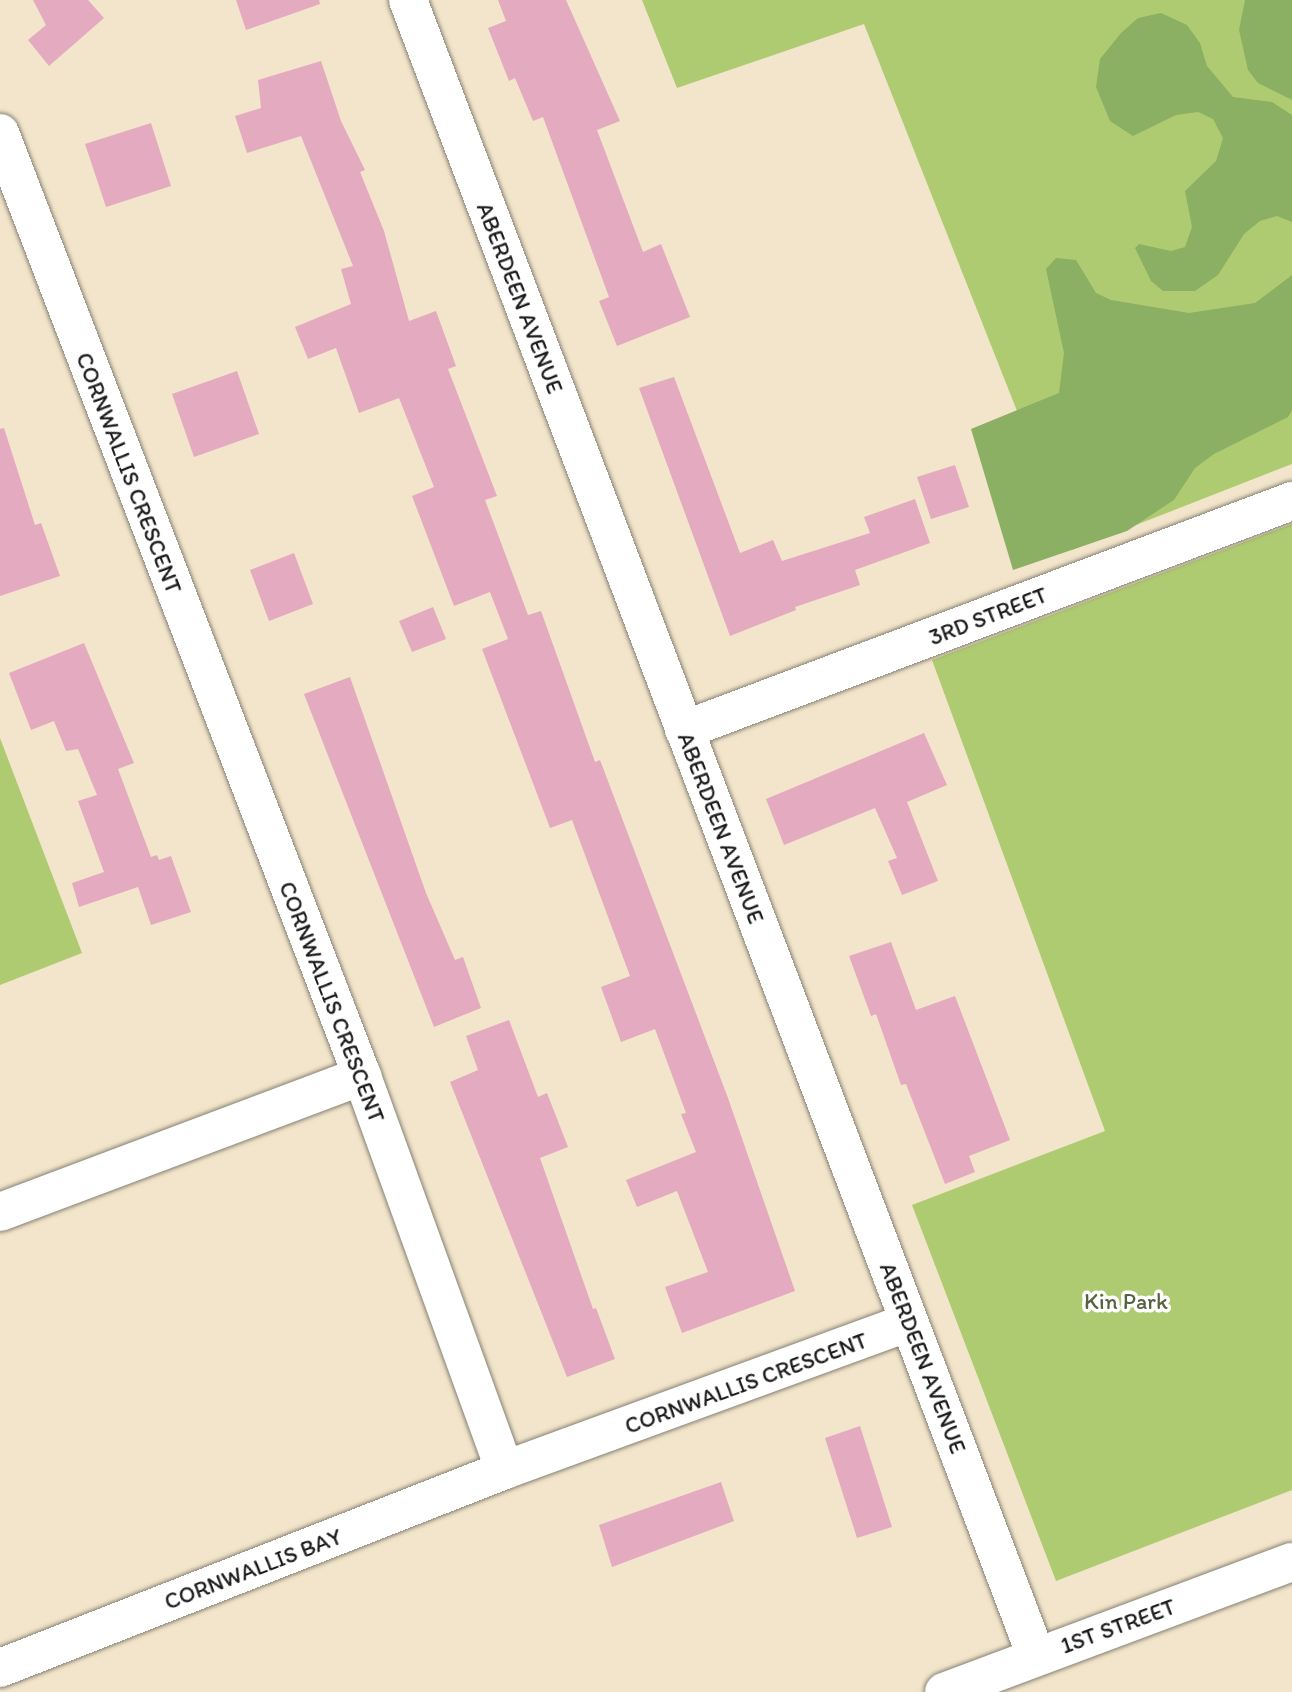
<!DOCTYPE html>
<html>
<head>
<meta charset="utf-8">
<style>
  body { margin:0 }
  #map { position:relative; width:1292px; height:1692px; overflow:hidden; background:#f2e5cb; font-family:Itim,sans-serif }
  div>[style] { position:absolute }
  [style*='--x'] { left:calc(var(--x)*1px); top:calc(var(--y)*1px); width:calc(var(--w)*1px); rotate:calc(var(--a)*1deg) }
  .green>* { inset:0; background:#afcb71 }
  .forest>* { inset:0; background:#8baf63 }
  .building>* { inset:0; background:#e4aac0 }
  .roads { filter:drop-shadow(0 0 2px #878074) drop-shadow(0 0 2px #878074) }
  .minor>* { height:38px; margin:-19px; padding:0 19px; transform-origin:19px; border-radius:19px; background:#fff }
  span { translate:-50% -50%; white-space:nowrap; text-align:center; line-height:1.15; -webkit-text-stroke:7px #fff; paint-order:stroke }
  .street-label { font-size:23px; color:#1c1c1c }
  .park-label { font-size:23px; color:#57623e }
</style>
</head>
<body>
<div id="map">
  <div class="green">
    <i style="clip-path:polygon(642px 0,1292px 0,1292px 464px,1072px 550px,864px 24px,677px 88px)"></i>
    <i style="clip-path:polygon(1292px 524px,1292px 1490px,1056px 1581px,912px 1205px,1105px 1131px,932px 660px)"></i>
    <i style="clip-path:polygon(0 738px,82px 953px,0 985px)"></i>
  </div>
  <div class="forest">
    <i style="clip-path:polygon(1245px 0,1292px 0,1292px 100px,1258px 83px,1248px 70px,1239px 30px)"></i>
    <i style="clip-path:polygon(1161px 13px,1187px 25px,1200px 43px,1207px 66px,1233px 97px,1272px 102px,1292px 115px,1292px 222px,1277px 216px,1260px 221px,1244px 234px,1218px 275px,1195px 291px,1163px 291px,1151px 281px,1135px 248px,1139px 244px,1171px 251px,1185px 247px,1192px 227px,1185px 191px,1216px 161px,1223px 138px,1213px 119px,1198px 112px,1176px 115px,1133px 136px,1110px 121px,1096px 87px,1100px 59px,1121px 33px,1138px 18px)"></i>
    <i style="clip-path:polygon(1056px 258px,1076px 260px,1096px 293px,1111px 300px,1189px 313px,1255px 303px,1292px 275px,1292px 410px,1288px 417px,1214px 454px,1195px 468px,1174px 500px,1127px 531px,1013px 570px,971px 429px,1059px 393px,1064px 353px,1046px 269px)"></i>
  </div>
  <div class="building">
    <i style="clip-path:polygon(33px 0,88px 0,104px 18px,49px 66px,28px 40px,46px 25px)"></i>
    <i style="clip-path:polygon(236px 0,319px 0,320px 4px,246px 30px)"></i>
    <i style="clip-path:polygon(498px 0,566px 0,620px 121px,597px 130px,643px 252px,661px 244px,690px 317px,617px 346px,599px 301px,609px 297px,543px 117px,533px 121px,515px 78px,509px 81px,488px 28px,506px 21px)"></i>
    <i style="clip-path:polygon(321px 61px,341px 121px,365px 170px,360px 172px,384px 231px,409px 321px,436px 311px,456px 366px,448px 369px,497px 496px,485px 500px,528px 615px,541px 611px,595px 762px,600px 760px,728px 1098px,795px 1291px,682px 1333px,665px 1287px,708px 1272px,677px 1191px,637px 1207px,626px 1180px,696px 1152px,681px 1114px,686px 1113px,655px 1029px,621px 1042px,601px 987px,630px 976px,572px 820px,550px 828px,482px 649px,508px 639px,490px 592px,454px 606px,412px 496px,434px 487px,399px 398px,359px 413px,336px 348px,308px 359px,295px 327px,351px 304px,341px 269px,353px 266px,301px 136px,247px 153px,235px 116px,261px 108px,258px 80px)"></i>
    <i style="clip-path:polygon(151px 123px,171px 186px,106px 207px,85px 144px)"></i>
    <i style="clip-path:polygon(237px 371px,259px 434px,194px 457px,172px 394px)"></i>
    <i style="clip-path:polygon(674px 377px,740px 553px,773px 540px,782px 561px,870px 533px,864px 517px,915px 499px,930px 543px,855px 570px,860px 585px,795px 607px,796px 610px,730px 636px,639px 388px)"></i>
    <i style="clip-path:polygon(4px 428px,35px 525px,41px 523px,60px 576px,0 596px,0 429px)"></i>
    <i style="clip-path:polygon(955px 465px,969px 507px,931px 519px,917px 477px)"></i>
    <i style="clip-path:polygon(294px 553px,313px 604px,269px 621px,250px 570px)"></i>
    <i style="clip-path:polygon(433px 607px,446px 639px,412px 652px,399px 621px)"></i>
    <i style="clip-path:polygon(84px 643px,134px 763px,118px 769px,151px 857px,157px 855px,159px 860px,171px 856px,191px 912px,151px 925px,138px 887px,79px 907px,72px 883px,104px 872px,78px 801px,97px 795px,78px 749px,66px 751px,54px 721px,31px 730px,9px 673px)"></i>
    <i style="clip-path:polygon(350px 677px,426px 893px,455px 960px,463px 957px,481px 1008px,434px 1027px,304px 694px)"></i>
    <i style="clip-path:polygon(924px 733px,947px 785px,907px 802px,938px 881px,902px 895px,888px 861px,897px 858px,875px 808px,784px 845px,766px 799px)"></i>
    <i style="clip-path:polygon(891px 942px,916px 1010px,955px 996px,1010px 1140px,969px 1156px,975px 1172px,945px 1184px,906px 1084px,901px 1085px,876px 1014px,871px 1016px,849px 956px)"></i>
    <i style="clip-path:polygon(509px 1020px,538px 1097px,547px 1093px,568px 1147px,540px 1158px,593px 1309px,596px 1308px,615px 1359px,567px 1377px,450px 1082px,478px 1070px,466px 1036px)"></i>
    <i style="clip-path:polygon(860px 1426px,892px 1527px,857px 1538px,825px 1438px)"></i>
    <i style="clip-path:polygon(721px 1482px,734px 1521px,612px 1567px,599px 1525px)"></i>
  </div>
  <div class="roads">
    <div class="minor">
      <i style="--x:408;--y:0;--w:1771;--a:69.23"></i>
      <i style="--x:0;--y:133;--w:1010;--a:69"></i>
      <i style="--x:362;--y:1076;--w:419;--a:70.1"></i>
      <i style="--x:505;--y:1470;--w:430;--a:-20.1"></i>
      <i style="--x:684;--y:730;--w:650;--a:-20.64"></i>
      <i style="--x:0;--y:1212;--w:387;--a:-20.6"></i>
      <i style="--x:0;--y:1668;--w:542;--a:-21.41"></i>
      <i style="--x:944;--y:1692;--w:371;--a:-20.5"></i>
    </div>
  </div>
  <div class="street-label">
    <span style="left:520px;top:298px;rotate:69deg">ABERDEEN AVENUE</span>
    <span style="left:129px;top:473px;rotate:69deg">CORNWALLIS CRESCENT</span>
    <span style="left:988px;top:616px;rotate:-21deg">3RD STREET</span>
    <span style="left:721px;top:828px;rotate:69deg">ABERDEEN AVENUE</span>
    <span style="left:332px;top:1002px;rotate:69deg">CORNWALLIS CRESCENT</span>
    <span style="left:923px;top:1358px;rotate:69deg">ABERDEEN AVENUE</span>
    <span style="left:746px;top:1383px;rotate:-20deg">CORNWALLIS CRESCENT</span>
    <span style="left:253px;top:1569px;rotate:-21deg">CORNWALLIS BAY</span>
    <span style="left:1118px;top:1626px;rotate:-20deg">1ST STREET</span>
  </div>
  <div class="park-label">
    <span style="left:1126px;top:1301px">Kin Park</span>
  </div>
</div>
</body>
</html>
